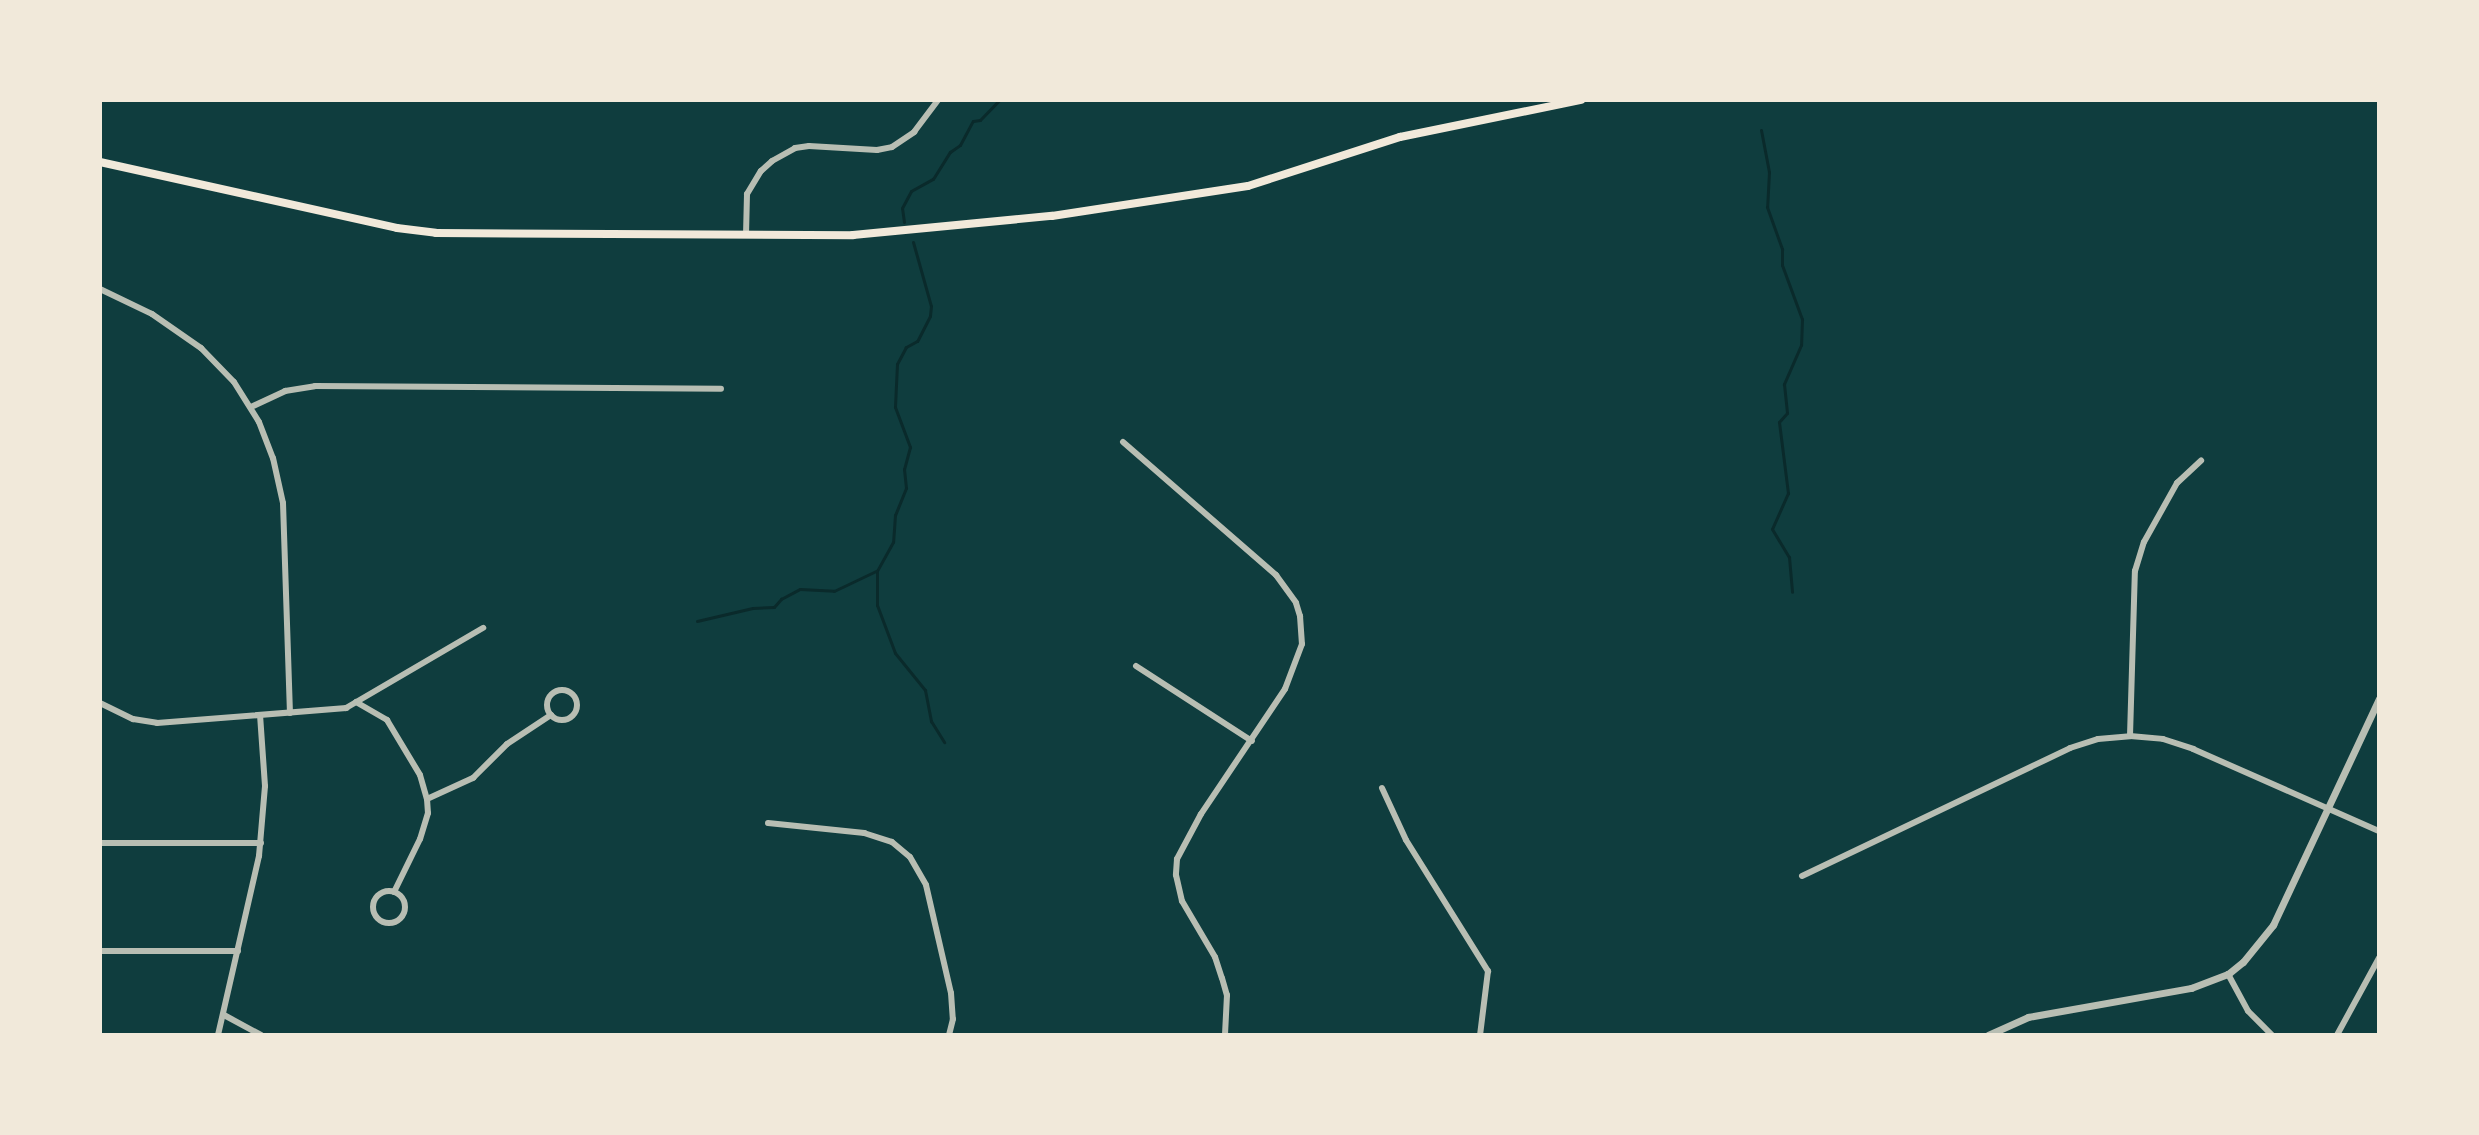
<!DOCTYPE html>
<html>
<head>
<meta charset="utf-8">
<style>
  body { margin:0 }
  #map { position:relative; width:2479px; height:1135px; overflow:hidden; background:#0f3d3e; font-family:"Archivo Narrow",sans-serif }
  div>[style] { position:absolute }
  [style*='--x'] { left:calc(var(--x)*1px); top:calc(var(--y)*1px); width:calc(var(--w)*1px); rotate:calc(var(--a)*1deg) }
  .stream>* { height:3px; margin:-1.5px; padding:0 1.5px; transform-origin:1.5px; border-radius:1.5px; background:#0a2a2b }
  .minor>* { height:6px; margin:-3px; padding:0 3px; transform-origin:3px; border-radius:3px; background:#b8beb3 }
  .minor>.ring { margin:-3px; padding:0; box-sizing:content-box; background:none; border:6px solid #b8beb3; border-radius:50% }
  .tertiary>* { height:7px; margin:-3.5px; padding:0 3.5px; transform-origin:3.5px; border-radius:3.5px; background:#b8beb3 }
  .secondary>* { height:8px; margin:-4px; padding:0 4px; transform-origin:4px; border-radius:4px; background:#f1e9da }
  span { translate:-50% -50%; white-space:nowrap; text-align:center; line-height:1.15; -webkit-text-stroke:7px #f1e9da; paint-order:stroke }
  .frame { position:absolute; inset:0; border:102px solid #f1e9da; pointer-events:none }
</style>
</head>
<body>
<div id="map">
  <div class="stream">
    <i style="--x:1761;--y:130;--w:43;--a:79.2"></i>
    <i style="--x:1769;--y:172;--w:35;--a:93"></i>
    <i style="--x:1767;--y:207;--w:45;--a:70.3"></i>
    <i style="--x:1782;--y:249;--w:16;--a:90"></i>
    <i style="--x:1782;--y:265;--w:58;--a:69.7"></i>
    <i style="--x:1802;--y:319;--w:26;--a:92"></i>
    <i style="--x:1801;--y:345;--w:43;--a:113.6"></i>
    <i style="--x:1784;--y:384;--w:29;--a:84"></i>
    <i style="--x:1787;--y:413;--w:12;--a:132"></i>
    <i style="--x:1779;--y:422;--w:72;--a:82.8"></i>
    <i style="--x:1788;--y:493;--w:39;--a:114"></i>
    <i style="--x:1772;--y:529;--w:33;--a:59"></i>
    <i style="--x:1789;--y:557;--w:35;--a:85"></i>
    <i style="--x:904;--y:222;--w:14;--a:-98"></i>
    <i style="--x:902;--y:208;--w:19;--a:-62"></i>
    <i style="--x:911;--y:191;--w:25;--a:-29"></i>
    <i style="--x:933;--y:179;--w:32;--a:-58"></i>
    <i style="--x:950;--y:152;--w:12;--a:-35"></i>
    <i style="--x:960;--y:145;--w:27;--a:-62"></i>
    <i style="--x:973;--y:121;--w:7;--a:-8"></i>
    <i style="--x:980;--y:120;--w:28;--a:-46"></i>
    <i style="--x:913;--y:242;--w:66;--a:74.3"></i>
    <i style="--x:931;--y:306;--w:10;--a:96"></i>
    <i style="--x:930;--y:316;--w:28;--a:117"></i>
    <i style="--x:917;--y:341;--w:13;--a:151"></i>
    <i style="--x:906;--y:347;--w:19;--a:118"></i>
    <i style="--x:897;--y:364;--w:43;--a:92.7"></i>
    <i style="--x:895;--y:407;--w:43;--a:69.4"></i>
    <i style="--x:910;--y:447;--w:23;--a:105"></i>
    <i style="--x:904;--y:469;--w:19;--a:84"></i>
    <i style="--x:906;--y:488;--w:29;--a:112"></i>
    <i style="--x:895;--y:515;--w:27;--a:94"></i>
    <i style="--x:893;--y:542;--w:33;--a:119"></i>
    <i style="--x:877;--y:571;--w:34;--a:90"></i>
    <i style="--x:877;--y:605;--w:51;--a:69.4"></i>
    <i style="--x:895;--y:653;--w:48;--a:51"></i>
    <i style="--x:925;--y:690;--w:32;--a:79"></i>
    <i style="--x:931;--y:721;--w:25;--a:58"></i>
    <i style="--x:697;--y:621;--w:57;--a:-13.1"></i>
    <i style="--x:753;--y:608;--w:21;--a:-3"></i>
    <i style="--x:774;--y:607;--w:11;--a:-49"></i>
    <i style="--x:781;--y:599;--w:21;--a:-28"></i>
    <i style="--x:800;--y:589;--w:34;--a:3"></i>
    <i style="--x:834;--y:591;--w:47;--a:-25.5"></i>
  </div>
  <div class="minor">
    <i style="--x:746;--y:235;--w:41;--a:-88.6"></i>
    <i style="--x:747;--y:194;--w:27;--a:-59"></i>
    <i style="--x:761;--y:171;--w:15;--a:-42"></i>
    <i style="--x:772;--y:161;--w:26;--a:-29"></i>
    <i style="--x:795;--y:148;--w:14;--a:-8"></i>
    <i style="--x:809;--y:146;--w:68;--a:3.4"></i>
    <i style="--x:877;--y:150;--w:15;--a:-11"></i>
    <i style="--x:892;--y:147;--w:27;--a:-34"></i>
    <i style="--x:914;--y:132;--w:40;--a:-53"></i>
    <i style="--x:100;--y:289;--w:58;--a:25.7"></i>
    <i style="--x:152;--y:314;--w:60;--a:34.8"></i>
    <i style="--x:201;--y:348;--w:47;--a:45.9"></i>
    <i style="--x:234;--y:382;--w:47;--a:58"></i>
    <i style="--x:259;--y:422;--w:39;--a:69"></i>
    <i style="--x:273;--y:458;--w:46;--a:77.5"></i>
    <i style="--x:283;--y:503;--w:210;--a:88.1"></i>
    <i style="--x:251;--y:407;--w:38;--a:-25"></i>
    <i style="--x:285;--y:391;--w:30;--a:-9"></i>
    <i style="--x:315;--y:386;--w:406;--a:0.4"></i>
    <i style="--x:1123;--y:442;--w:203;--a:41"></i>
    <i style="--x:1276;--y:575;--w:34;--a:54"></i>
    <i style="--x:1296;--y:603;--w:14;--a:73"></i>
    <i style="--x:1300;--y:616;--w:28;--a:86"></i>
    <i style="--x:1302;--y:644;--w:48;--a:110.7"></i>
    <i style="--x:1285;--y:689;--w:151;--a:123.9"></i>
    <i style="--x:1201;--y:814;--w:51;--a:118.1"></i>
    <i style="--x:1177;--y:859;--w:16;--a:94"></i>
    <i style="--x:1176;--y:875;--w:27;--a:77"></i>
    <i style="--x:1182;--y:901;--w:65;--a:59.5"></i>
    <i style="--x:1215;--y:957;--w:22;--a:72"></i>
    <i style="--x:1222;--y:978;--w:18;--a:74"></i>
    <i style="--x:1227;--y:995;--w:40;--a:92.9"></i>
    <i style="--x:1136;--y:666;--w:138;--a:32.9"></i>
    <i class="ring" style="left:547px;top:690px;width:24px;height:24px"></i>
    <i style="--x:356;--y:702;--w:36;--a:30"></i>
    <i style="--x:387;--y:720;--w:64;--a:59"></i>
    <i style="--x:420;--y:775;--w:25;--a:74"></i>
    <i style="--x:427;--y:799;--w:14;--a:86"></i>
    <i style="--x:428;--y:813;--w:27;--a:107"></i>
    <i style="--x:420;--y:839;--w:59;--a:116.1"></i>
    <i style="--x:100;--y:703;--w:37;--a:26"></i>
    <i style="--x:133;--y:719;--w:24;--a:9"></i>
    <i style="--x:157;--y:723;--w:190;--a:-4.5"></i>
    <i style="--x:346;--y:708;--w:159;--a:-30.3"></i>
    <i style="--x:2130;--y:736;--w:165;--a:-88.3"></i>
    <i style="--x:2135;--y:571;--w:30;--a:-73"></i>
    <i style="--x:2144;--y:542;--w:68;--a:-60.8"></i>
    <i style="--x:2177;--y:483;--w:33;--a:-43"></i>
    <i style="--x:1382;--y:788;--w:57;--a:65.2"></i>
    <i style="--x:1406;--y:840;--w:155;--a:58"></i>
    <i style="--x:1488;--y:971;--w:64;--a:97.1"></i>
    <i style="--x:427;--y:799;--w:51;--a:-24.5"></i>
    <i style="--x:473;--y:778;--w:48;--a:-45"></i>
    <i style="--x:507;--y:744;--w:53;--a:-33.4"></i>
    <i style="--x:768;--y:823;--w:97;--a:5.9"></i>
    <i style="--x:864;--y:833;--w:29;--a:18"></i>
    <i style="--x:892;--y:842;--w:23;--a:40"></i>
    <i style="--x:910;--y:857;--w:32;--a:60"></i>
    <i style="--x:926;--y:885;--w:111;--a:77"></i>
    <i style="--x:951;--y:993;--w:26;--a:86"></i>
    <i style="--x:953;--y:1019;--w:16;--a:104"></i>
    <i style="--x:100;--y:843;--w:161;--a:0"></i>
    <i style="--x:1802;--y:876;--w:297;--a:-25.5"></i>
    <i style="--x:2070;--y:748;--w:29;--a:-18"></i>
    <i style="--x:2098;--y:739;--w:32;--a:-5"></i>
    <i style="--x:2130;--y:736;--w:33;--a:5"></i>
    <i style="--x:2163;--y:739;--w:32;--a:18"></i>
    <i style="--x:2193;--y:749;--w:203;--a:23.8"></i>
    <i class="ring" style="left:373px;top:891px;width:26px;height:26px"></i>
    <i style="--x:100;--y:951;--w:138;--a:0"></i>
    <i style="--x:2228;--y:974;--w:42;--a:61.6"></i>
    <i style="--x:2248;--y:1011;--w:34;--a:45"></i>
    <i style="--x:224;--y:1015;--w:42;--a:28.4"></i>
    <i style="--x:218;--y:1035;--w:184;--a:-77.1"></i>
    <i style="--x:259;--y:856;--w:70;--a:-85.1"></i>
    <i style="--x:265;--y:786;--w:71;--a:-94"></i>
    <i style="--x:2337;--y:1035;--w:88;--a:-61.4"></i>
  </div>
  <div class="tertiary">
    <i style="--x:1988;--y:1035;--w:44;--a:-24.2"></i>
    <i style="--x:2028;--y:1017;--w:166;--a:-10.1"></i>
    <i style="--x:2191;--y:988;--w:40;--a:-21"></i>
    <i style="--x:2228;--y:974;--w:19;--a:-39"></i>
    <i style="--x:2243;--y:962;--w:48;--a:-51"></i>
    <i style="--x:2273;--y:925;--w:250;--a:-64.9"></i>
  </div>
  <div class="secondary">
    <i style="--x:100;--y:162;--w:304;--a:12.5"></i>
    <i style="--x:397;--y:228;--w:39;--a:7"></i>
    <i style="--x:436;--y:233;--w:417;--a:0.3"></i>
    <i style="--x:853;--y:235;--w:200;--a:-5.5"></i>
    <i style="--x:1052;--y:216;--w:198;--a:-8.7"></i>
    <i style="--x:1248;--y:186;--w:160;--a:-17.9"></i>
    <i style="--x:1400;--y:137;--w:185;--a:-11.6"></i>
  </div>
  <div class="frame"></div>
</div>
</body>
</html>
